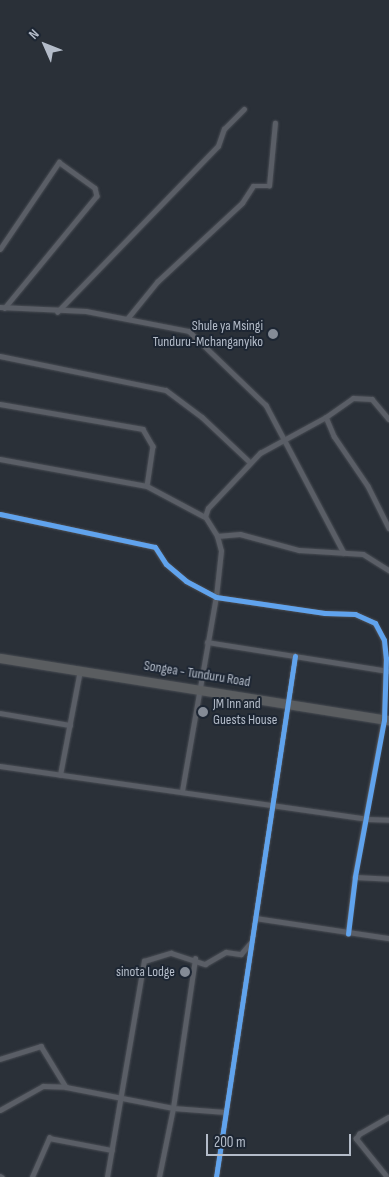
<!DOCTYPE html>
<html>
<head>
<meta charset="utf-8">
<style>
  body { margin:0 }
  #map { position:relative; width:389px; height:1177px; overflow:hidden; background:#2a3038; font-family:"Sofia Sans Condensed",sans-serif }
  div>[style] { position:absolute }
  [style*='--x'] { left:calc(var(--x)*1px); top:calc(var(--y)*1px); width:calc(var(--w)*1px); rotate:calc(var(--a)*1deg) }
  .roads { filter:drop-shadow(0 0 1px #484c53) drop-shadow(0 0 1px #484c53) }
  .street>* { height:4.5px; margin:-2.25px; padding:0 2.25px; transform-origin:2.25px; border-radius:2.25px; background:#5a5e66 }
  .highway>* { height:9px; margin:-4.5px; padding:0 4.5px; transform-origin:4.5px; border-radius:4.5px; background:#5a5d60 }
  .cycleway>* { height:5px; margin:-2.5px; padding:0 2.5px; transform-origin:2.5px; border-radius:2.5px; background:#60a3ed }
  .dots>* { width:14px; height:14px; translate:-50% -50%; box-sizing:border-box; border:2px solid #1d2633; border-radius:50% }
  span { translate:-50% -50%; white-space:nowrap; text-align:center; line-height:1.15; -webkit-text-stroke:4px #1d2633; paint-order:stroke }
  .poi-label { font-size:14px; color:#b4bcc9 }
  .right { translate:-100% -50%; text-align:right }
  .left { translate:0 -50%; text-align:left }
  .street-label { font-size:14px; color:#b4bcc9 }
  .north { position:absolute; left:20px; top:20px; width:50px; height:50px; -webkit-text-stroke:4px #1d2633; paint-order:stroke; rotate:314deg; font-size:14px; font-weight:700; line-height:20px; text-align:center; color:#b4bcc9 }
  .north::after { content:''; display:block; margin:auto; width:18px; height:22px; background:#b4bcc9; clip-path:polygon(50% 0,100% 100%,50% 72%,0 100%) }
  .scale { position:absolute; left:206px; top:1134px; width:145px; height:22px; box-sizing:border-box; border:2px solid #b4bcc9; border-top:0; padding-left:6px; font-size:15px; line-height:18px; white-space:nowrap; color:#b4bcc9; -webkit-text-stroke:4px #1d2633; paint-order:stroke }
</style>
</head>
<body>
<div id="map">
  <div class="roads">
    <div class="street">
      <i style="--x:0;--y:249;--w:105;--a:-55.9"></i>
      <i style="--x:59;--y:162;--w:44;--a:35.8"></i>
      <i style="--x:95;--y:188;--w:8;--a:76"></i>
      <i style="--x:97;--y:196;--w:145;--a:129.4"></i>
      <i style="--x:0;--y:307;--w:86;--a:2.7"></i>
      <i style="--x:86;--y:311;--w:105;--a:11"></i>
      <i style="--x:189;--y:331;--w:107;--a:43.9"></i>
      <i style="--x:266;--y:405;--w:167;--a:62.2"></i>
      <i style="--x:57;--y:312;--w:231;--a:-45.9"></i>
      <i style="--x:218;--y:146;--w:18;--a:-71"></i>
      <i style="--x:224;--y:129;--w:28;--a:-45"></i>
      <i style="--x:127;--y:319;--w:48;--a:-51"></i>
      <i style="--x:157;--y:282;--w:116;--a:-42.9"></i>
      <i style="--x:242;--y:203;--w:20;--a:-57"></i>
      <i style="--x:253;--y:186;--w:16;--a:0"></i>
      <i style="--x:269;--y:186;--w:63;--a:-84.6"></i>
      <i style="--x:0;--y:356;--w:169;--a:11.6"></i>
      <i style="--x:166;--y:390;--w:45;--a:36.9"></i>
      <i style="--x:202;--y:417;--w:66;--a:43.2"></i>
      <i style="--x:0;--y:404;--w:145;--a:9.9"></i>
      <i style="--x:143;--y:429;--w:20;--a:60"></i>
      <i style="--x:153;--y:446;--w:40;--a:98.5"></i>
      <i style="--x:326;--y:417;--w:21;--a:67"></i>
      <i style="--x:334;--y:436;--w:60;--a:55.8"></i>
      <i style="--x:368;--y:486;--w:47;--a:63.4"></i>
      <i style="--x:0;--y:459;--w:149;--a:10.4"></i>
      <i style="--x:147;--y:486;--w:66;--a:28.1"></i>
      <i style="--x:0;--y:514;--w:158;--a:12"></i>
      <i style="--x:155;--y:547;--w:20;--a:57"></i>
      <i style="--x:166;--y:564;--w:26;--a:40"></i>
      <i style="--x:186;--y:581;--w:34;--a:28"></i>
      <i style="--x:216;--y:597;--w:110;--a:8.4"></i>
      <i style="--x:325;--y:613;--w:30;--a:2"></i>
      <i style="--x:355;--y:614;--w:22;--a:24"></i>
      <i style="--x:375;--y:623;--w:19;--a:62"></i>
      <i style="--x:384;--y:640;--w:18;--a:84"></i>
      <i style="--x:386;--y:658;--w:62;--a:91.8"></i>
      <i style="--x:384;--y:720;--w:160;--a:100.5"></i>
      <i style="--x:355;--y:877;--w:57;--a:97"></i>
      <i style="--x:217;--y:536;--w:23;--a:-5"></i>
      <i style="--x:240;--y:534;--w:61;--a:15.2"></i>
      <i style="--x:299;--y:550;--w:64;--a:3.6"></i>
      <i style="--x:363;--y:554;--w:31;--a:32"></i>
      <i style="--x:207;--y:642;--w:184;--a:9.1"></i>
      <i style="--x:0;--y:713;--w:71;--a:9.7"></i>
      <i style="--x:0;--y:766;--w:370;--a:8.2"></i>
      <i style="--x:366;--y:819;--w:23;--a:2"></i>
      <i style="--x:60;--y:775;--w:107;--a:-79.2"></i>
      <i style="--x:182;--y:791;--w:197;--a:-80.1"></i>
      <i style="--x:216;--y:597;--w:46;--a:-83.8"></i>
      <i style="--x:221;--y:551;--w:16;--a:-105"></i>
      <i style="--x:217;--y:536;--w:22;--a:-122"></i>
      <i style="--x:205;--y:517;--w:9;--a:-72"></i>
      <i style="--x:208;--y:508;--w:76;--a:-46.6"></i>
      <i style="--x:260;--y:453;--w:75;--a:-28.6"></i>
      <i style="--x:326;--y:417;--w:33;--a:-35"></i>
      <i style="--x:353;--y:398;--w:19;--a:3"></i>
      <i style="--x:372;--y:399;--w:26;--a:50"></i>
      <i style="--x:355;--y:877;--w:34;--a:3"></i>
      <i style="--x:256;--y:918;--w:134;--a:8.6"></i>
      <i style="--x:0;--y:1059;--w:43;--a:-17.6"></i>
      <i style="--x:41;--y:1046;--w:48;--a:58.6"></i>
      <i style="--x:0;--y:1110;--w:49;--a:-29.2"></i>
      <i style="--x:43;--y:1086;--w:23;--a:2"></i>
      <i style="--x:66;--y:1087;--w:109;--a:11.1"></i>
      <i style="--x:173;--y:1108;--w:52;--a:4.4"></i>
      <i style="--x:0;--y:1176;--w:2;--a:27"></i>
      <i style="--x:386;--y:1176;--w:48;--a:-129"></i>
      <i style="--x:356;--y:1139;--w:6;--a:-59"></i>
      <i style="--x:359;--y:1134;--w:34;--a:-30"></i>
      <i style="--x:32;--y:1177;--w:43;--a:-66.4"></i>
      <i style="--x:49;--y:1138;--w:64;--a:10.8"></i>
      <i style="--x:107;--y:1177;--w:219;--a:-80.3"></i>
      <i style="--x:144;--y:961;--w:28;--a:-17"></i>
      <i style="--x:171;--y:953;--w:36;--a:18"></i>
      <i style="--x:205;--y:964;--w:24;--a:-30"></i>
      <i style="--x:226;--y:952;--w:15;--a:8"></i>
      <i style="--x:241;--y:954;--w:16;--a:-50"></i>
      <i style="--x:159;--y:1177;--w:70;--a:-78.5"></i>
      <i style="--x:173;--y:1108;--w:151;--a:-81.6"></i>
      <i style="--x:216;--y:1177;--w:527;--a:-81.38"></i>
    </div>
    <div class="highway">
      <i style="--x:0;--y:658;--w:394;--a:9.1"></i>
    </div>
  </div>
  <div class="cycleway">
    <i style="--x:0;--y:514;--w:158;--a:12"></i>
    <i style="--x:155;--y:547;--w:20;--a:57"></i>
    <i style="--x:166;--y:564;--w:26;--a:40"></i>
    <i style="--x:186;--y:581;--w:34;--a:28"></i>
    <i style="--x:216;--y:597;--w:110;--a:8.4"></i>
    <i style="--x:325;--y:613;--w:30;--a:2"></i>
    <i style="--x:355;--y:614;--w:22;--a:24"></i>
    <i style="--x:375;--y:623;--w:19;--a:62"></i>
    <i style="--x:384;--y:640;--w:18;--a:84"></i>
    <i style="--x:386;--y:658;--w:62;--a:91.8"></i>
    <i style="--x:384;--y:720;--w:160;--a:100.5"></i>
    <i style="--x:355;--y:877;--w:57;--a:97"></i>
    <i style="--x:216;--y:1177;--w:527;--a:-81.38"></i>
  </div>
  <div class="dots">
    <i style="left:273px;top:334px;background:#848b96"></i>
    <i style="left:203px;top:712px;background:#848b96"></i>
    <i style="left:185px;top:972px;background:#848b96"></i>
  </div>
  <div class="poi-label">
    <span class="right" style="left:263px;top:334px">Shule ya Msingi<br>Tunduru-Mchanganyiko</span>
    <span class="left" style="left:213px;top:712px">JM Inn and<br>Guests House</span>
    <span class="right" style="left:175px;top:972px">sinota Lodge</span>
  </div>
  <div class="street-label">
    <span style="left:197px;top:674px;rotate:9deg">Songea - Tunduru Road</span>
  </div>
  <div class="north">N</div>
  <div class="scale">200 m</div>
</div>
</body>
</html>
